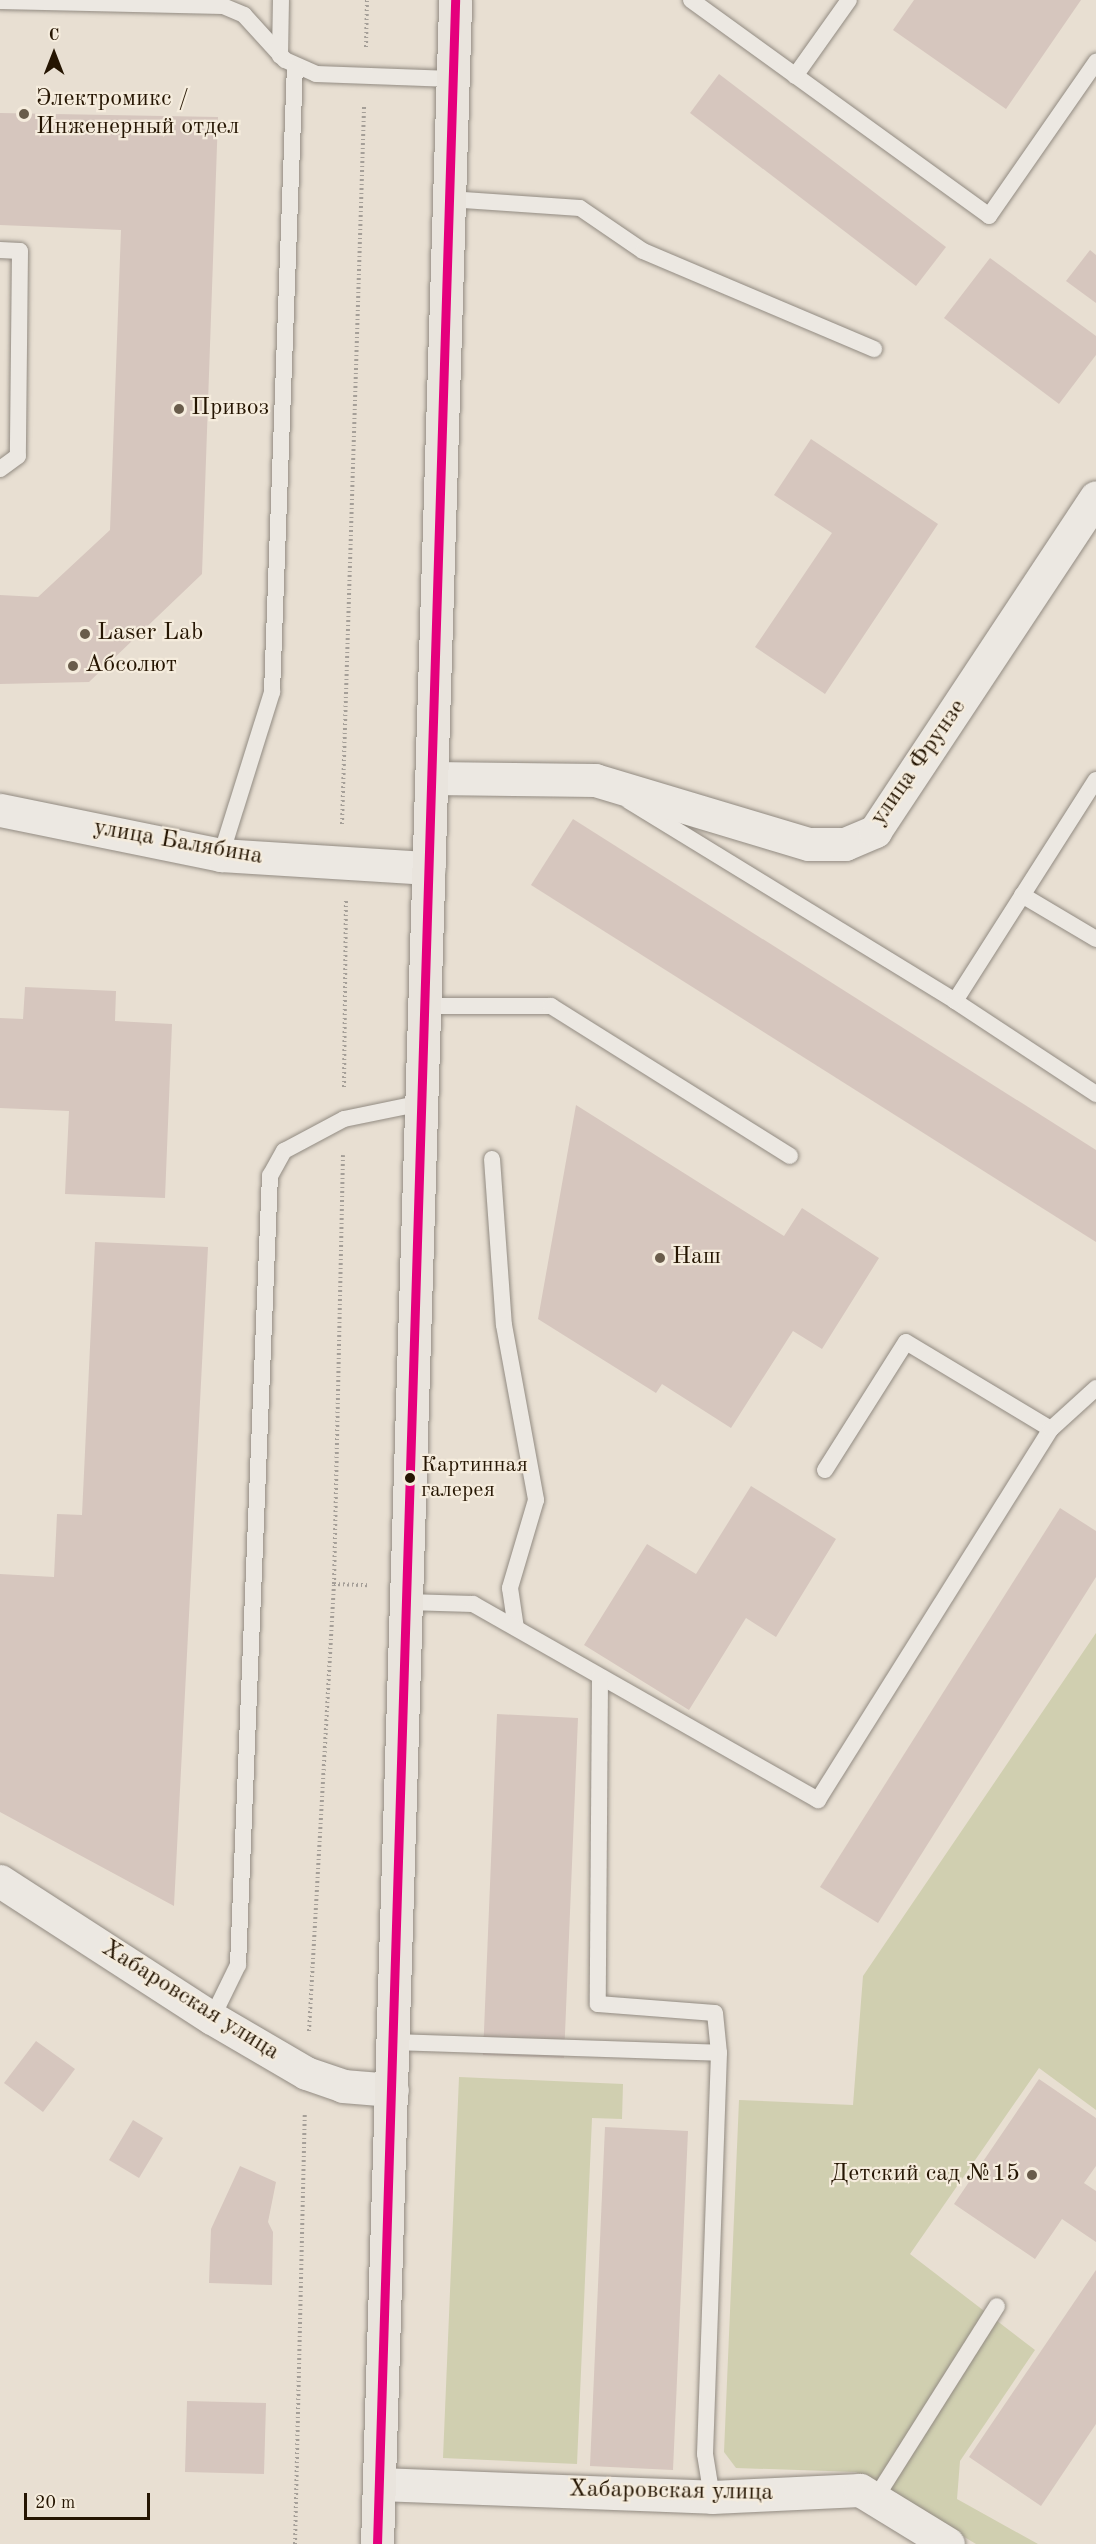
<!DOCTYPE html>
<html>
<head>
<meta charset="utf-8">
<style>
  body { margin:0 }
  #map { position:relative; width:1096px; height:2544px; overflow:hidden; background:#e8dfd2; font-family:"Old Standard TT",serif }
  div>[style] { position:absolute }
  [style*='--x'] { left:calc(var(--x)*1px); top:calc(var(--y)*1px); width:calc(var(--w)*1px); rotate:calc(var(--a)*1deg) }
  .green>* { inset:0; background:#d0cfb0 }
  .building>* { inset:0; background:#d6c6be }
  .path>* { height:4px; margin-top:-2px; transform-origin:0; background:repeating-linear-gradient(90deg,#a59f98 0 1.5px,transparent 0 4.5px) }
  .roads { filter:drop-shadow(0 0 2px #928b82) drop-shadow(0 0 2px #928b82) }
  .lane>* { height:16px; margin:-8px; padding:0 8px; transform-origin:8px; border-radius:8px; background:#ece8e2 }
  .street>* { height:33px; margin:-16.5px; padding:0 16.5px; transform-origin:16.5px; border-radius:16.5px; background:#ece8e2 }
  .primary>* { height:33px; margin:-16.5px; padding:0 16.5px; transform-origin:16.5px; border-radius:16.5px; background:#e9e4dd }
  .bus-1>* { height:9px; margin:-4.5px; padding:0 4.5px; transform-origin:4.5px; border-radius:4.5px; background:#e5007d }
  .dots>* { width:16px; height:16px; translate:-50% -50%; box-sizing:border-box; border:3px solid #f5ecdd; border-radius:50% }
  span { translate:-50% -50%; white-space:nowrap; text-align:center; line-height:1.15; -webkit-text-stroke:4.5px #f5ecdd; paint-order:stroke }
  .bus-label { font-size:22px; color:#251502 }
  .left { translate:0 -50%; text-align:left }
  .poi-label { font-size:24px; color:#251502 }
  .right { translate:-100% -50%; text-align:right }
  .street-label { font-size:24px; color:#251502 }
  .north { position:absolute; left:24px; top:24px; width:60px; height:60px; -webkit-text-stroke:4px #f5ecdd; paint-order:stroke; rotate:0deg; font-size:16px; font-weight:700; line-height:24px; text-align:center; color:#251502 }
  .north::after { content:''; display:block; margin:auto; width:21px; height:27px; background:#251502; clip-path:polygon(50% 0,100% 100%,50% 72%,0 100%) }
  .scale { position:absolute; left:24px; top:2493px; width:126px; height:27px; box-sizing:border-box; border:3px solid #251502; border-top:0; padding-left:8px; font-size:18px; line-height:21px; white-space:nowrap; color:#251502; -webkit-text-stroke:4px #f5ecdd; paint-order:stroke }
</style>
</head>
<body>
<div id="map">
  <div class="green">
    <i style="clip-path:polygon(1096px 1633px,1096px 2110px,1039px 2068px,910px 2254px,1035px 2350px,960px 2461px,957px 2499px,1038px 2544px,976px 2544px,856px 2472px,736px 2468px,724px 2452px,739px 2100px,853px 2105px,863px 1976px)"></i>
    <i style="clip-path:polygon(459px 2077px,623px 2084px,622px 2119px,592px 2118px,577px 2464px,443px 2458px)"></i>
  </div>
  <div class="building">
    <i style="clip-path:polygon(914px 0,1081px 0,1006px 109px,893px 30px)"></i>
    <i style="clip-path:polygon(719px 74px,946px 247px,916px 286px,690px 113px)"></i>
    <i style="clip-path:polygon(0 113px,218px 117px,202px 574px,89px 682px,0 684px,0 595px,38px 597px,110px 530px,121px 230px,0 225px)"></i>
    <i style="clip-path:polygon(1090px 250px,1096px 255px,1096px 303px,1066px 281px)"></i>
    <i style="clip-path:polygon(990px 258px,1096px 336px,1096px 355px,1059px 404px,944px 318px)"></i>
    <i style="clip-path:polygon(811px 439px,938px 524px,825px 694px,755px 647px,832px 533px,774px 495px)"></i>
    <i style="clip-path:polygon(573px 819px,1096px 1150px,1096px 1242px,531px 885px)"></i>
    <i style="clip-path:polygon(25px 987px,116px 991px,115px 1021px,172px 1024px,165px 1198px,65px 1194px,69px 1111px,0 1108px,0 1018px,23px 1019px)"></i>
    <i style="clip-path:polygon(576px 1105px,784px 1236px,802px 1208px,879px 1258px,822px 1349px,793px 1331px,731px 1428px,662px 1384px,656px 1393px,538px 1319px)"></i>
    <i style="clip-path:polygon(95px 1242px,208px 1247px,174px 1906px,0 1812px,0 1574px,54px 1577px,57px 1514px,82px 1515px)"></i>
    <i style="clip-path:polygon(751px 1486px,836px 1539px,776px 1637px,746px 1618px,689px 1710px,584px 1645px,647px 1544px,696px 1574px)"></i>
    <i style="clip-path:polygon(1060px 1508px,1096px 1531px,1096px 1577px,878px 1923px,820px 1887px)"></i>
    <i style="clip-path:polygon(497px 1714px,578px 1718px,564px 2058px,483px 2055px)"></i>
    <i style="clip-path:polygon(36px 2041px,75px 2069px,43px 2112px,4px 2083px)"></i>
    <i style="clip-path:polygon(1039px 2079px,1096px 2118px,1096px 2166px,1084px 2183px,1096px 2191px,1096px 2242px,1062px 2219px,1035px 2259px,954px 2204px)"></i>
    <i style="clip-path:polygon(133px 2120px,163px 2138px,139px 2178px,109px 2160px)"></i>
    <i style="clip-path:polygon(605px 2127px,688px 2131px,673px 2470px,590px 2466px)"></i>
    <i style="clip-path:polygon(240px 2166px,276px 2182px,268px 2222px,273px 2232px,272px 2285px,209px 2283px,211px 2229px)"></i>
    <i style="clip-path:polygon(1096px 2270px,1096px 2424px,1041px 2506px,969px 2457px)"></i>
    <i style="clip-path:polygon(187px 2401px,266px 2403px,264px 2474px,185px 2472px)"></i>
  </div>
  <div class="path">
    <i style="--x:366;--y:47;--w:47;--a:-88.8"></i>
    <i style="--x:342;--y:824;--w:718;--a:-88.24"></i>
    <i style="--x:344;--y:1087;--w:187;--a:-89.4"></i>
    <i style="--x:334;--y:1584;--w:35;--a:2"></i>
    <i style="--x:309;--y:2031;--w:448;--a:-86.8"></i>
    <i style="--x:334;--y:1584;--w:429;--a:-88.8"></i>
    <i style="--x:295;--y:2544;--w:430;--a:-88.7"></i>
  </div>
  <div class="roads">
    <div class="lane">
      <i style="--x:691;--y:0;--w:368;--a:35.9"></i>
      <i style="--x:989;--y:216;--w:188;--a:-55.2"></i>
      <i style="--x:0;--y:1;--w:223;--a:1.3"></i>
      <i style="--x:223;--y:6;--w:23;--a:23"></i>
      <i style="--x:244;--y:15;--w:61;--a:47.7"></i>
      <i style="--x:285;--y:60;--w:34;--a:24"></i>
      <i style="--x:316;--y:74;--w:136;--a:2.1"></i>
      <i style="--x:280;--y:56;--w:56;--a:-89"></i>
      <i style="--x:795;--y:76;--w:93;--a:-54.6"></i>
      <i style="--x:449;--y:199;--w:131;--a:3.9"></i>
      <i style="--x:580;--y:208;--w:76;--a:34.3"></i>
      <i style="--x:643;--y:251;--w:251;--a:23"></i>
      <i style="--x:0;--y:250;--w:20;--a:3"></i>
      <i style="--x:20;--y:251;--w:205;--a:90.6"></i>
      <i style="--x:18;--y:456;--w:22;--a:144"></i>
      <i style="--x:629;--y:801;--w:382;--a:31.5"></i>
      <i style="--x:955;--y:1001;--w:169;--a:33.4"></i>
      <i style="--x:221;--y:855;--w:171;--a:-72.6"></i>
      <i style="--x:272;--y:692;--w:626;--a:-87.9"></i>
      <i style="--x:1022;--y:895;--w:86;--a:30.7"></i>
      <i style="--x:955;--y:1001;--w:262;--a:-57.5"></i>
      <i style="--x:425;--y:1006;--w:126;--a:0"></i>
      <i style="--x:551;--y:1006;--w:282;--a:32.1"></i>
      <i style="--x:492;--y:1159;--w:166;--a:85.9"></i>
      <i style="--x:504;--y:1325;--w:178;--a:79.6"></i>
      <i style="--x:536;--y:1500;--w:92;--a:106.5"></i>
      <i style="--x:510;--y:1588;--w:40;--a:81.5"></i>
      <i style="--x:825;--y:1470;--w:151;--a:-57.7"></i>
      <i style="--x:906;--y:1342;--w:169;--a:31"></i>
      <i style="--x:407;--y:1602;--w:66;--a:1.7"></i>
      <i style="--x:473;--y:1604;--w:397;--a:29.6"></i>
      <i style="--x:818;--y:1800;--w:438;--a:-57.9"></i>
      <i style="--x:1051;--y:1429;--w:61;--a:-42.3"></i>
      <i style="--x:600;--y:1677;--w:327;--a:90.4"></i>
      <i style="--x:598;--y:2004;--w:117;--a:4.4"></i>
      <i style="--x:715;--y:2013;--w:40;--a:84.3"></i>
      <i style="--x:212;--y:2018;--w:59;--a:-63.9"></i>
      <i style="--x:238;--y:1965;--w:790;--a:-87.68"></i>
      <i style="--x:270;--y:1176;--w:29;--a:-61"></i>
      <i style="--x:284;--y:1151;--w:68;--a:-28.1"></i>
      <i style="--x:344;--y:1119;--w:80;--a:-11.6"></i>
      <i style="--x:393;--y:2042;--w:326;--a:1.9"></i>
      <i style="--x:719;--y:2053;--w:401;--a:92"></i>
      <i style="--x:705;--y:2454;--w:44;--a:80.8"></i>
      <i style="--x:875;--y:2499;--w:228;--a:-57.7"></i>
    </div>
    <div class="street">
      <i style="--x:432;--y:778;--w:163;--a:0.7"></i>
      <i style="--x:595;--y:780;--w:223;--a:16.7"></i>
      <i style="--x:809;--y:844;--w:36;--a:0"></i>
      <i style="--x:845;--y:844;--w:33;--a:-23"></i>
      <i style="--x:875;--y:831;--w:400;--a:-56.5"></i>
      <i style="--x:0;--y:810;--w:226;--a:11.5"></i>
      <i style="--x:221;--y:855;--w:208;--a:3.6"></i>
      <i style="--x:0;--y:1881;--w:252;--a:32.9"></i>
      <i style="--x:212;--y:2018;--w:109;--a:30.3"></i>
      <i style="--x:306;--y:2073;--w:39;--a:19"></i>
      <i style="--x:343;--y:2086;--w:49;--a:4.7"></i>
      <i style="--x:379;--y:2484;--w:333;--a:2.2"></i>
      <i style="--x:712;--y:2497;--w:148;--a:-2.7"></i>
      <i style="--x:860;--y:2490;--w:103;--a:31.5"></i>
    </div>
    <div class="primary">
      <i style="--x:377;--y:2544;--w:2545;--a:-88.24"></i>
    </div>
  </div>
  <div class="bus-1">
    <i style="--x:377;--y:2544;--w:2545;--a:-88.24"></i>
  </div>
  <div class="dots">
    <i style="left:24px;top:114px;background:#695c4b"></i>
    <i style="left:179px;top:409px;background:#695c4b"></i>
    <i style="left:85px;top:634px;background:#695c4b"></i>
    <i style="left:73px;top:666px;background:#695c4b"></i>
    <i style="left:660px;top:1258px;background:#695c4b"></i>
    <i style="left:410px;top:1478px;background:#251502"></i>
    <i style="left:1032px;top:2175px;background:#695c4b"></i>
  </div>
  <div class="bus-label">
    <span class="left" style="left:421px;top:1478px">Картинная<br>галерея</span>
  </div>
  <div class="poi-label">
    <span class="left" style="left:36px;top:114px">Электромикс /<br>Инженерный отдел</span>
    <span class="left" style="left:191px;top:409px">Привоз</span>
    <span class="left" style="left:97px;top:634px">Laser Lab</span>
    <span class="left" style="left:85px;top:666px">Абсолют</span>
    <span class="left" style="left:672px;top:1258px">Наш</span>
    <span class="right" style="left:1020px;top:2175px">Детский сад №15</span>
  </div>
  <div class="street-label">
    <span style="left:919px;top:763px;rotate:-55deg">улица Фрунзе</span>
    <span style="left:178px;top:843px;rotate:10deg">улица Балябина</span>
    <span style="left:190px;top:2001px;rotate:32deg">Хабаровская улица</span>
    <span style="left:671px;top:2492px;rotate:1deg">Хабаровская улица</span>
  </div>
  <div class="north">С</div>
  <div class="scale">20 m</div>
</div>
</body>
</html>
